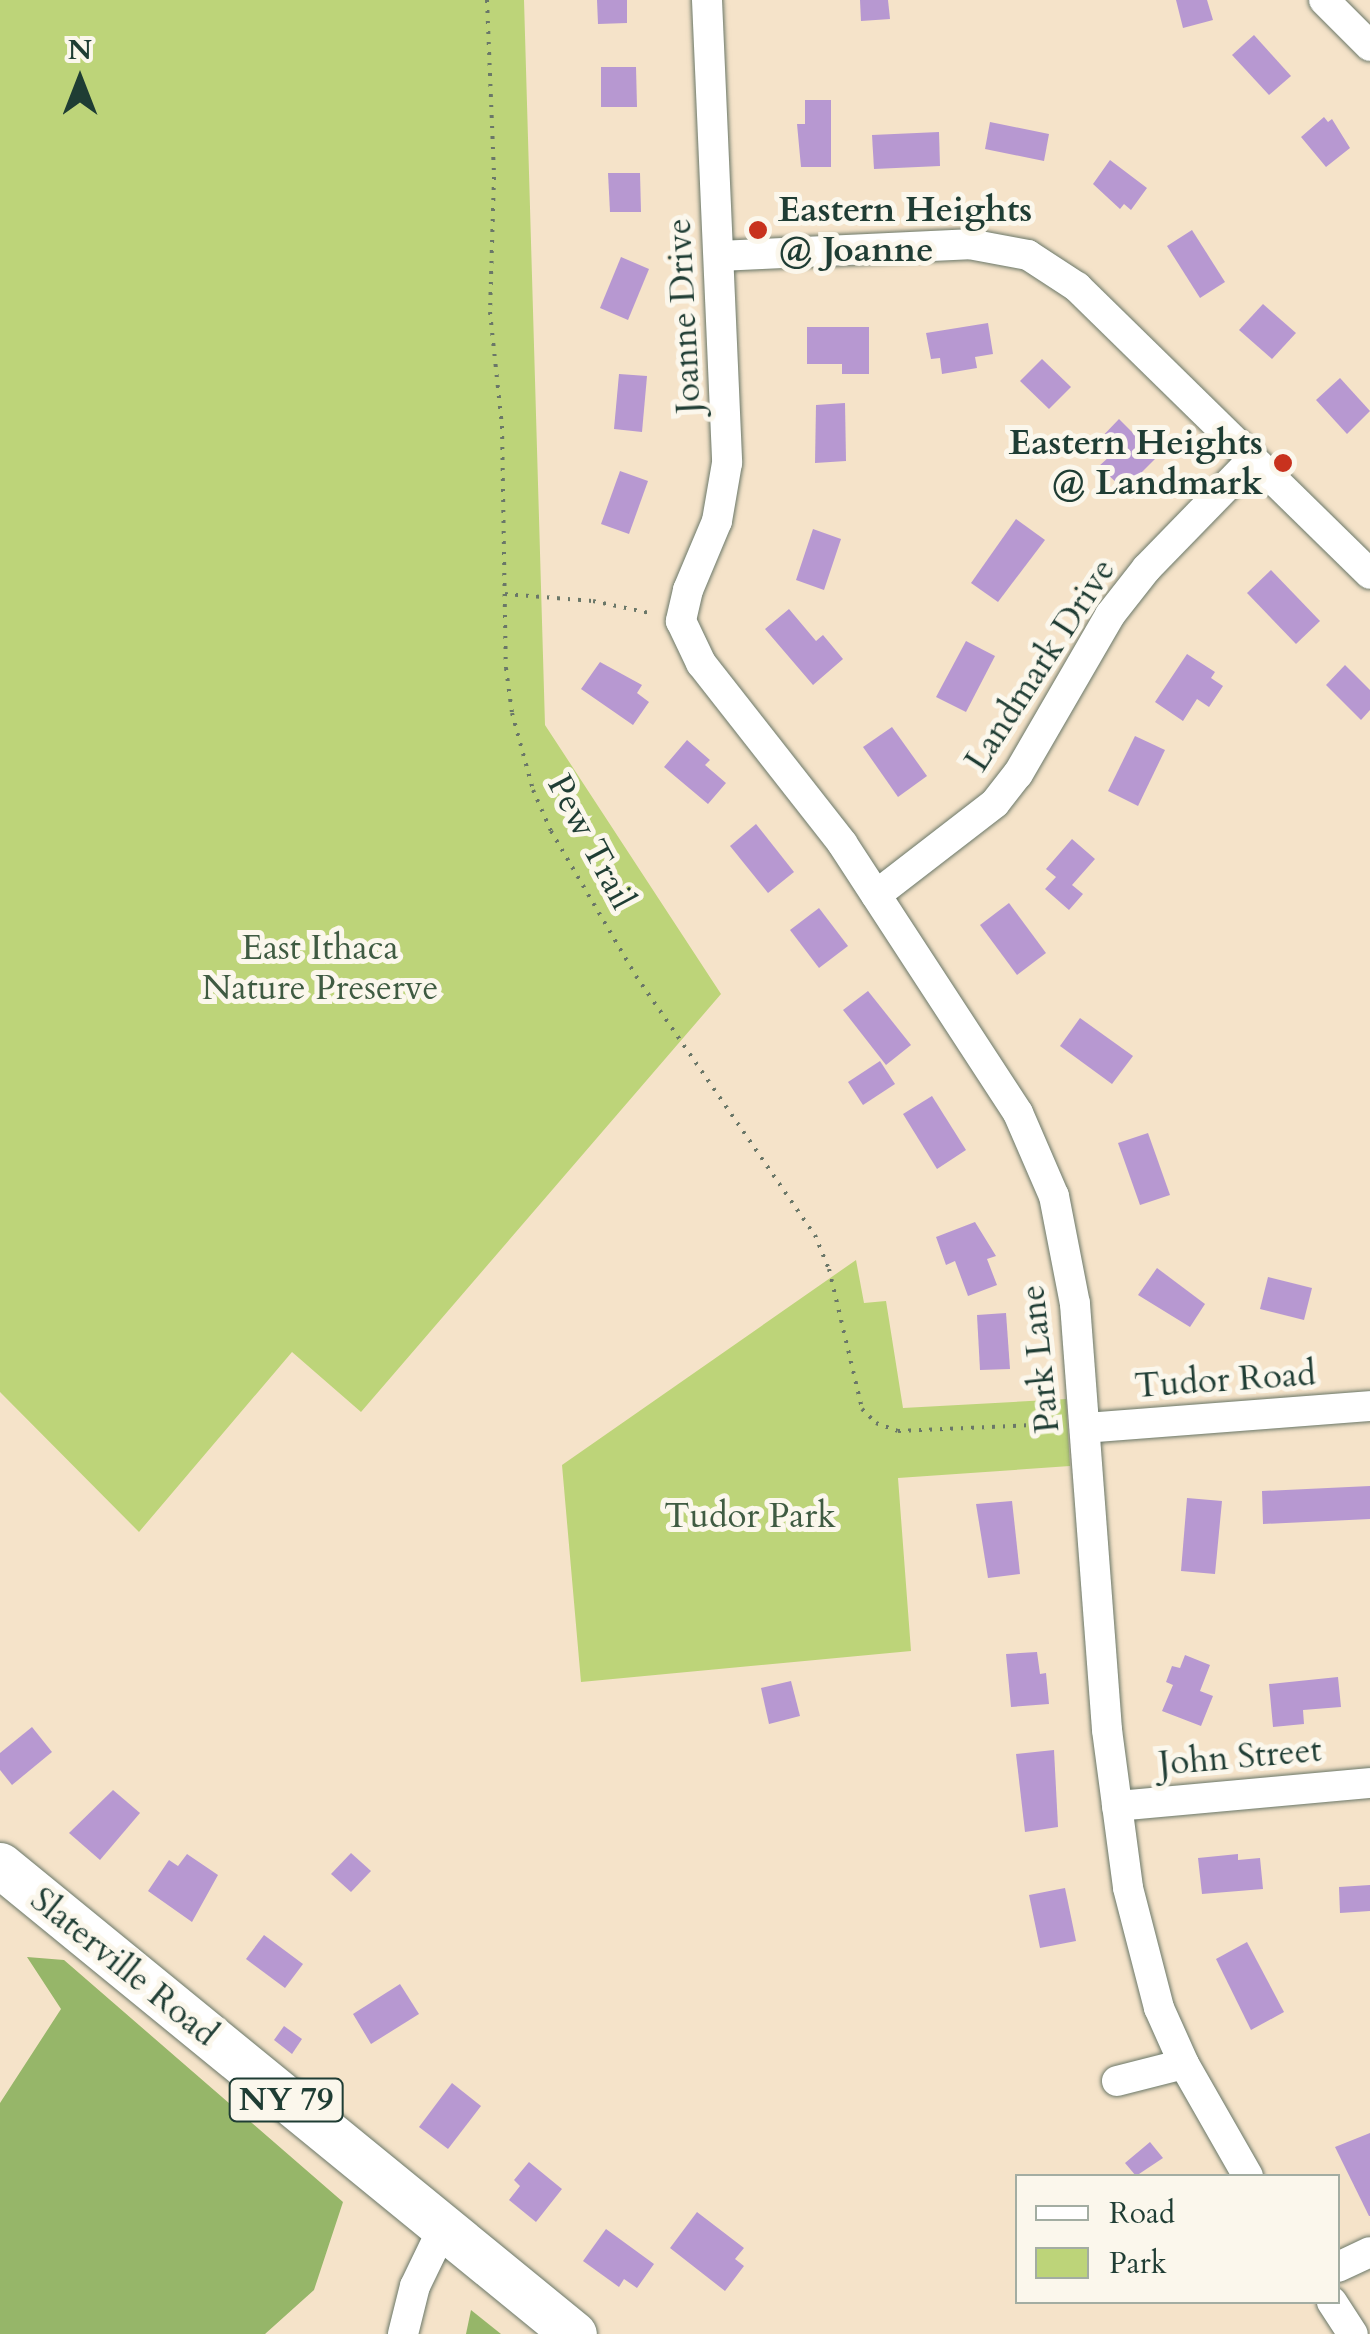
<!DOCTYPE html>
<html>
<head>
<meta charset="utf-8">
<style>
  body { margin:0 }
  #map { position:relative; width:1370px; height:2334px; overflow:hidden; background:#f5e3c9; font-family:Cardo,serif }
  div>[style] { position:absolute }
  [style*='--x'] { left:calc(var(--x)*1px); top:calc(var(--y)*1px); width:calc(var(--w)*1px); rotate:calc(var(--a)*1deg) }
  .green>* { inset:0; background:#bdd479 }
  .forest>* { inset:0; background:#96b669 }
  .building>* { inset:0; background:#b798d1 }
  .path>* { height:4px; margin-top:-2px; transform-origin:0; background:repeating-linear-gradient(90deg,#6a7768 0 2.5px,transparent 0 10.5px) }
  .roads { filter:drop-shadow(0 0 2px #6a7768) drop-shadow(0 0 2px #6a7768) }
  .minor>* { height:30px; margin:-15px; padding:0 15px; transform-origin:15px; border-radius:15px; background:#fff }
  .highway>* { height:45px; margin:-22.5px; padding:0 22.5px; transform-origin:22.5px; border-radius:22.5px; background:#fff }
  .dots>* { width:28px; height:28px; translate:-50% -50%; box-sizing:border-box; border:5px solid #fbf7ec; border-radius:50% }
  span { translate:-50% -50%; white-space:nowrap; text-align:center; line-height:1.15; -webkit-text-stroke:10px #fbf7ec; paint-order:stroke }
  .shield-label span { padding:2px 8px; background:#fbf7ec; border:2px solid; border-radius:8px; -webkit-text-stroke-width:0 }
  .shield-label { font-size:32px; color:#1f3d34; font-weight:700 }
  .poi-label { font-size:35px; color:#1f3d34; font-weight:700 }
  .left { translate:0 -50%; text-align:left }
  .right { translate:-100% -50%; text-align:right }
  .street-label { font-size:35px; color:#1f3d34 }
  .park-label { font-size:35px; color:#3f5b42 }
  .legend { position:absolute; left:1015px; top:2174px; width:325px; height:130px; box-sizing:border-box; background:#fbf7ec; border:2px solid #a3ada2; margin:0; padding:12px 18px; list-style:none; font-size:30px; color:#1f3d34 }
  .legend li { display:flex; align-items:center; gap:20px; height:50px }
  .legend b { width:50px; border:2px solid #a3ada2 }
  .north { position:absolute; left:30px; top:30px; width:100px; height:100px; -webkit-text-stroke:8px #fbf7ec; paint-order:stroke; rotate:0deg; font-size:28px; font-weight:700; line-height:40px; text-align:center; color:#1f3d34 }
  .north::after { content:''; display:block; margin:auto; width:35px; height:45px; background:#1f3d34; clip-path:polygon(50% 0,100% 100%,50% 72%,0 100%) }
</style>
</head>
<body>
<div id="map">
  <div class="green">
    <i style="clip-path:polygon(0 0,524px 0,545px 725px,721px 994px,361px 1412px,292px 1352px,139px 1532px,0 1392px)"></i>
    <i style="clip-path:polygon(856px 1260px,864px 1303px,886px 1301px,903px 1408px,1066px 1399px,1070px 1466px,898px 1478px,911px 1651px,581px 1682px,562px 1465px)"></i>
  </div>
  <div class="forest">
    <i style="clip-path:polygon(27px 1957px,64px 1960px,343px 2202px,314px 2290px,265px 2334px,0 2334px,0 2103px,61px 2009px)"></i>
    <i style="clip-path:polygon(471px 2310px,501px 2334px,466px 2334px)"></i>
  </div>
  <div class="building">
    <i style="clip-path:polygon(597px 0,627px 0,627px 23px,598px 24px)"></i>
    <i style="clip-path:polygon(860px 0,888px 0,890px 19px,861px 21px)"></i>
    <i style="clip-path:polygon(1176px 0,1207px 0,1213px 20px,1183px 28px)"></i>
    <i style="clip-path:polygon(1254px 35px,1291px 76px,1269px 95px,1232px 55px)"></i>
    <i style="clip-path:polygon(601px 67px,636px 67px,637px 107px,601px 107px)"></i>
    <i style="clip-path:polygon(805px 100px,831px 100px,831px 167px,801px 167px,797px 124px,805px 124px)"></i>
    <i style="clip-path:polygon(1324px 117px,1328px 122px,1332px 119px,1350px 148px,1326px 167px,1301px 137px)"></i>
    <i style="clip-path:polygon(990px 122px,1049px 134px,1044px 161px,985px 149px)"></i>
    <i style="clip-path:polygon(939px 132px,940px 166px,874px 169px,872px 135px)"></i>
    <i style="clip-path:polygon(1110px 160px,1147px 188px,1131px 210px,1124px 204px,1120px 209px,1093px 184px)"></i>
    <i style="clip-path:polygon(608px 173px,640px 173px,641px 212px,610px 212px)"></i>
    <i style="clip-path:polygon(1192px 230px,1225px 282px,1200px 298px,1167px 246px)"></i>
    <i style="clip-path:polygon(621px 257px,649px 269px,628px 320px,600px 308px)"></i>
    <i style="clip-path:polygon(1263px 304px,1296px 333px,1272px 359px,1239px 330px)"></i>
    <i style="clip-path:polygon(988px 323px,993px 354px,975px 357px,977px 368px,942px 374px,940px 358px,931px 359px,926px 333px)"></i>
    <i style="clip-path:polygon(807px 327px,869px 327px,869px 374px,842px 374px,842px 364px,807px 364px)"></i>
    <i style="clip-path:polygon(1042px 359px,1071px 387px,1049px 409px,1020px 381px)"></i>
    <i style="clip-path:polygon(619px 374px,647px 376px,642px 432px,614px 429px)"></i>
    <i style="clip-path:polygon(1340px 378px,1370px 411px,1347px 434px,1316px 400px)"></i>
    <i style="clip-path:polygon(845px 403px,846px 461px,815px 463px,816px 405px)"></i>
    <i style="clip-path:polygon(1119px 419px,1157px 457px,1124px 490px,1099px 466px,1109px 457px,1096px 443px)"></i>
    <i style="clip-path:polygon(620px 471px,648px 481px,629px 534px,601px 524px)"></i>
    <i style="clip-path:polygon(1016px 519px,1045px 540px,998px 602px,971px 583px)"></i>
    <i style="clip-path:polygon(813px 529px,841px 539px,824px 590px,796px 580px)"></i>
    <i style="clip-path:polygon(1271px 570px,1320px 621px,1296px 644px,1247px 593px)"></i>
    <i style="clip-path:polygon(789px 609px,816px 641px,823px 635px,843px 659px,813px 685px,765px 629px)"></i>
    <i style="clip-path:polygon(966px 641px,995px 656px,966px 712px,936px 697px)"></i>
    <i style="clip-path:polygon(1187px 654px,1215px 672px,1211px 678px,1223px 686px,1209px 707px,1197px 699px,1183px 721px,1155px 702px)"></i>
    <i style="clip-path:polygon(600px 662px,642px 685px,637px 693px,649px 702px,633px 725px,581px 689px)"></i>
    <i style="clip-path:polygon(1345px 665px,1370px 690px,1370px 710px,1361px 720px,1326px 685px)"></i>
    <i style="clip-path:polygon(892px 727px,927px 776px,898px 797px,863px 747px)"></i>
    <i style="clip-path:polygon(1135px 736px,1165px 750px,1138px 806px,1108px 791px)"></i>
    <i style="clip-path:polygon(687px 740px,710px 760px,705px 765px,726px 783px,708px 804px,664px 767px)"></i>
    <i style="clip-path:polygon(756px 824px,794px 872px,768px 893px,730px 846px)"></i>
    <i style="clip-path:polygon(1072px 839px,1095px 859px,1072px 885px,1083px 894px,1069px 910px,1045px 889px,1056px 877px,1046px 869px)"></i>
    <i style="clip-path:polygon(1009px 903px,1046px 953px,1017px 975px,980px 925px)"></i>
    <i style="clip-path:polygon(819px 908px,848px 946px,819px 968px,790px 930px)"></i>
    <i style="clip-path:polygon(868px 991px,911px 1045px,886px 1065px,843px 1010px)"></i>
    <i style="clip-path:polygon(1080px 1018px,1133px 1056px,1112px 1084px,1060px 1046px)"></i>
    <i style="clip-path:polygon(880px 1061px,895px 1084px,863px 1105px,848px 1082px)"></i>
    <i style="clip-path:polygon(932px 1096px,966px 1150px,937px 1169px,903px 1114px)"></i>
    <i style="clip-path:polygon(1148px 1133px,1170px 1195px,1140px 1205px,1118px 1143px)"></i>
    <i style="clip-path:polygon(975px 1222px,996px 1256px,987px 1259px,997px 1285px,968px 1296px,955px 1261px,946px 1265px,936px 1237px)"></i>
    <i style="clip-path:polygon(1157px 1268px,1205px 1304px,1190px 1327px,1138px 1295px)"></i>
    <i style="clip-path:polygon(1268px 1277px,1312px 1288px,1304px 1320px,1260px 1309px)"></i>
    <i style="clip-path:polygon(1006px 1313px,1010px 1369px,980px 1370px,977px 1315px)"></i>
    <i style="clip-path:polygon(1370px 1486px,1370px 1519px,1263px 1524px,1262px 1491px)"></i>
    <i style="clip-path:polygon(1187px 1498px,1222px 1501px,1215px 1574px,1181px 1571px)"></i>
    <i style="clip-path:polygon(1012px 1501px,1020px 1574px,988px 1578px,976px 1504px)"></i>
    <i style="clip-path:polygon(1037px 1652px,1040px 1674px,1046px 1673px,1049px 1704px,1011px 1707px,1006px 1654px)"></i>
    <i style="clip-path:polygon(1185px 1655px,1210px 1665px,1200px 1691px,1213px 1696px,1201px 1726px,1162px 1711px,1173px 1685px,1166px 1682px,1172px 1666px,1180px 1668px)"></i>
    <i style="clip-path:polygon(1338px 1677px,1341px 1707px,1303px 1710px,1304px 1724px,1273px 1727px,1269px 1684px)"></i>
    <i style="clip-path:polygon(791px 1681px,800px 1716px,769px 1724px,761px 1688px)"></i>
    <i style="clip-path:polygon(32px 1727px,52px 1752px,12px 1785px,0 1770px,0 1753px)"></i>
    <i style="clip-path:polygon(1054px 1750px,1058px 1827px,1025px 1832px,1016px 1754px)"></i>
    <i style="clip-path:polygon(113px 1790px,140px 1813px,100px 1860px,69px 1833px)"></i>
    <i style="clip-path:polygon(351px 1853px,371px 1871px,351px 1892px,331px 1874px)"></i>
    <i style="clip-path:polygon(187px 1854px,218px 1875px,192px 1922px,148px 1891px,169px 1860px,178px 1866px)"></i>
    <i style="clip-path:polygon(1238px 1854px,1238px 1860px,1260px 1858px,1263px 1889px,1202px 1894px,1198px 1858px)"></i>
    <i style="clip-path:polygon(1370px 1885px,1370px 1911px,1340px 1913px,1339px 1887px)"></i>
    <i style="clip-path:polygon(1065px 1888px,1076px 1941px,1040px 1948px,1029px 1895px)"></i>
    <i style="clip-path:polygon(264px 1935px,303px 1964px,285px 1988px,246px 1959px)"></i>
    <i style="clip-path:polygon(1247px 1942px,1284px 2012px,1251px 2030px,1216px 1959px)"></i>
    <i style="clip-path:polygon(400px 1984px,419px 2014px,371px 2044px,353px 2014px)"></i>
    <i style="clip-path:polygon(284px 2026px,302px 2039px,292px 2054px,274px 2040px)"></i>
    <i style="clip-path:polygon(452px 2083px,481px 2106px,448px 2149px,419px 2127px)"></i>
    <i style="clip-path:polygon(1370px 2133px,1370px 2216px,1369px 2216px,1335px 2147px)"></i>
    <i style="clip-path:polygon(1150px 2142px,1163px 2158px,1136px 2176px,1125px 2163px)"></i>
    <i style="clip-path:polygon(529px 2162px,562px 2189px,536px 2222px,509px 2200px,520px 2186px,514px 2180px)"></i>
    <i style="clip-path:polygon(697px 2212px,744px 2248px,735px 2259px,744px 2266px,725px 2291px,670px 2248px)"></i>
    <i style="clip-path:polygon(606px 2229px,654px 2264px,637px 2288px,624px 2279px,619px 2287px,583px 2261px)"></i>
  </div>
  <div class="path">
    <i style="--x:487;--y:0;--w:177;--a:87.7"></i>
    <i style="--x:494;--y:177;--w:135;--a:91.7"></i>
    <i style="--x:490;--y:312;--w:115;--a:84"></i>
    <i style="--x:502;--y:426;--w:242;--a:89.1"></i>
    <i style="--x:506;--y:668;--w:45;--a:82.4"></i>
    <i style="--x:512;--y:713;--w:80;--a:74.7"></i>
    <i style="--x:533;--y:790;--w:45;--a:66.3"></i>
    <i style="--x:551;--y:831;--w:168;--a:59.6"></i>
    <i style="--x:636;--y:976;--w:315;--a:55.4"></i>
    <i style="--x:815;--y:1235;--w:37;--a:68"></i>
    <i style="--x:829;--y:1269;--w:144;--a:76.7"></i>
    <i style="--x:862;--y:1409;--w:20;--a:45"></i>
    <i style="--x:876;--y:1423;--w:23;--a:20"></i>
    <i style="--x:898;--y:1431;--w:158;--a:-2.5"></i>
    <i style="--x:505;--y:594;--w:88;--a:4.5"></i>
    <i style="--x:593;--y:601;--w:62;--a:12"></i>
  </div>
  <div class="roads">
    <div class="minor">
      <i style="--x:707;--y:0;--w:463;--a:87.5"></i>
      <i style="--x:727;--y:463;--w:59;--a:99.8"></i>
      <i style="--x:717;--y:521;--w:75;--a:112.8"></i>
      <i style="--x:688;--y:590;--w:32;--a:103"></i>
      <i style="--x:681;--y:621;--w:47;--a:64.5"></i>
      <i style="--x:701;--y:663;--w:229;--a:51.9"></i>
      <i style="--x:842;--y:843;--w:322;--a:56.9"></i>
      <i style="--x:1018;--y:1113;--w:90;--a:66.6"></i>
      <i style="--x:1054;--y:1196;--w:110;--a:79"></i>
      <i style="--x:1075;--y:1304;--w:427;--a:85.7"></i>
      <i style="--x:1107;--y:1730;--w:159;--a:82.4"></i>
      <i style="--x:1128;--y:1888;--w:124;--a:75.5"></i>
      <i style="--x:1159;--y:2008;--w:61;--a:65.9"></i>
      <i style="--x:1184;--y:2064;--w:129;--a:60.3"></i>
      <i style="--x:1324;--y:0;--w:65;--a:45"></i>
      <i style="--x:719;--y:256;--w:250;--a:-2.7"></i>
      <i style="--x:969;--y:244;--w:60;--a:10.6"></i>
      <i style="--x:1028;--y:255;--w:59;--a:33.1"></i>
      <i style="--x:1077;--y:287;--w:410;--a:44.4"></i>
      <i style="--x:876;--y:895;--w:150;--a:-37.7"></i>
      <i style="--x:995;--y:803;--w:37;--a:-52"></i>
      <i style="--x:1018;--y:774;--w:184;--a:-59.9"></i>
      <i style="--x:1110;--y:615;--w:60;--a:-51.8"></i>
      <i style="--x:1147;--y:568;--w:151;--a:-45.8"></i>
      <i style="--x:1085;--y:1428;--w:286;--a:-4.4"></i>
      <i style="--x:1117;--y:1806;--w:254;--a:-5.2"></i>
      <i style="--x:1117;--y:2081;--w:69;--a:-14.2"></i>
      <i style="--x:1338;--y:2267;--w:35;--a:-25"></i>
      <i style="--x:1332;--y:2302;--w:38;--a:57"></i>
      <i style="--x:403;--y:2334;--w:49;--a:-76"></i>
      <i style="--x:415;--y:2286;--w:64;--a:-64.2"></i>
    </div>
    <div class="highway">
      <i style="--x:0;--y:1865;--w:741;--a:39.25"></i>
    </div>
  </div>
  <div class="dots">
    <i style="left:758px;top:230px;background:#c8321e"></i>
    <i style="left:1283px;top:463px;background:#c8321e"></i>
  </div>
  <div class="shield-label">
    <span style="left:286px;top:2100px">NY 79</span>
  </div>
  <div class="poi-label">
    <span class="left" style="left:778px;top:230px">Eastern Heights<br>@ Joanne</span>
    <span class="right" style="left:1263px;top:463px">Eastern Heights<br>@ Landmark</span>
  </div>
  <div class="street-label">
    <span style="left:684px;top:316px;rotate:-93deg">Joanne Drive</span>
    <span style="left:1040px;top:665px;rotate:-57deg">Landmark Drive</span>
    <span style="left:591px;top:842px;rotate:62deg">Pew Trail</span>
    <span style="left:1040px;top:1359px;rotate:-96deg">Park Lane</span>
    <span style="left:1225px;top:1380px;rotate:-4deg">Tudor Road</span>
    <span style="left:1240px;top:1757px;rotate:-5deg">John Street</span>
    <span style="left:124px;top:1967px;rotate:39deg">Slaterville Road</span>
  </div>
  <div class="park-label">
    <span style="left:320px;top:968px">East Ithaca<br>Nature Preserve</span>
    <span style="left:750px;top:1516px">Tudor Park</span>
  </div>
  <ul class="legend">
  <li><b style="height:12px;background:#fff"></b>Road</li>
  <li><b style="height:28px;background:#bdd479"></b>Park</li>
  </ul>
  <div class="north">N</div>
</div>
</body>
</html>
